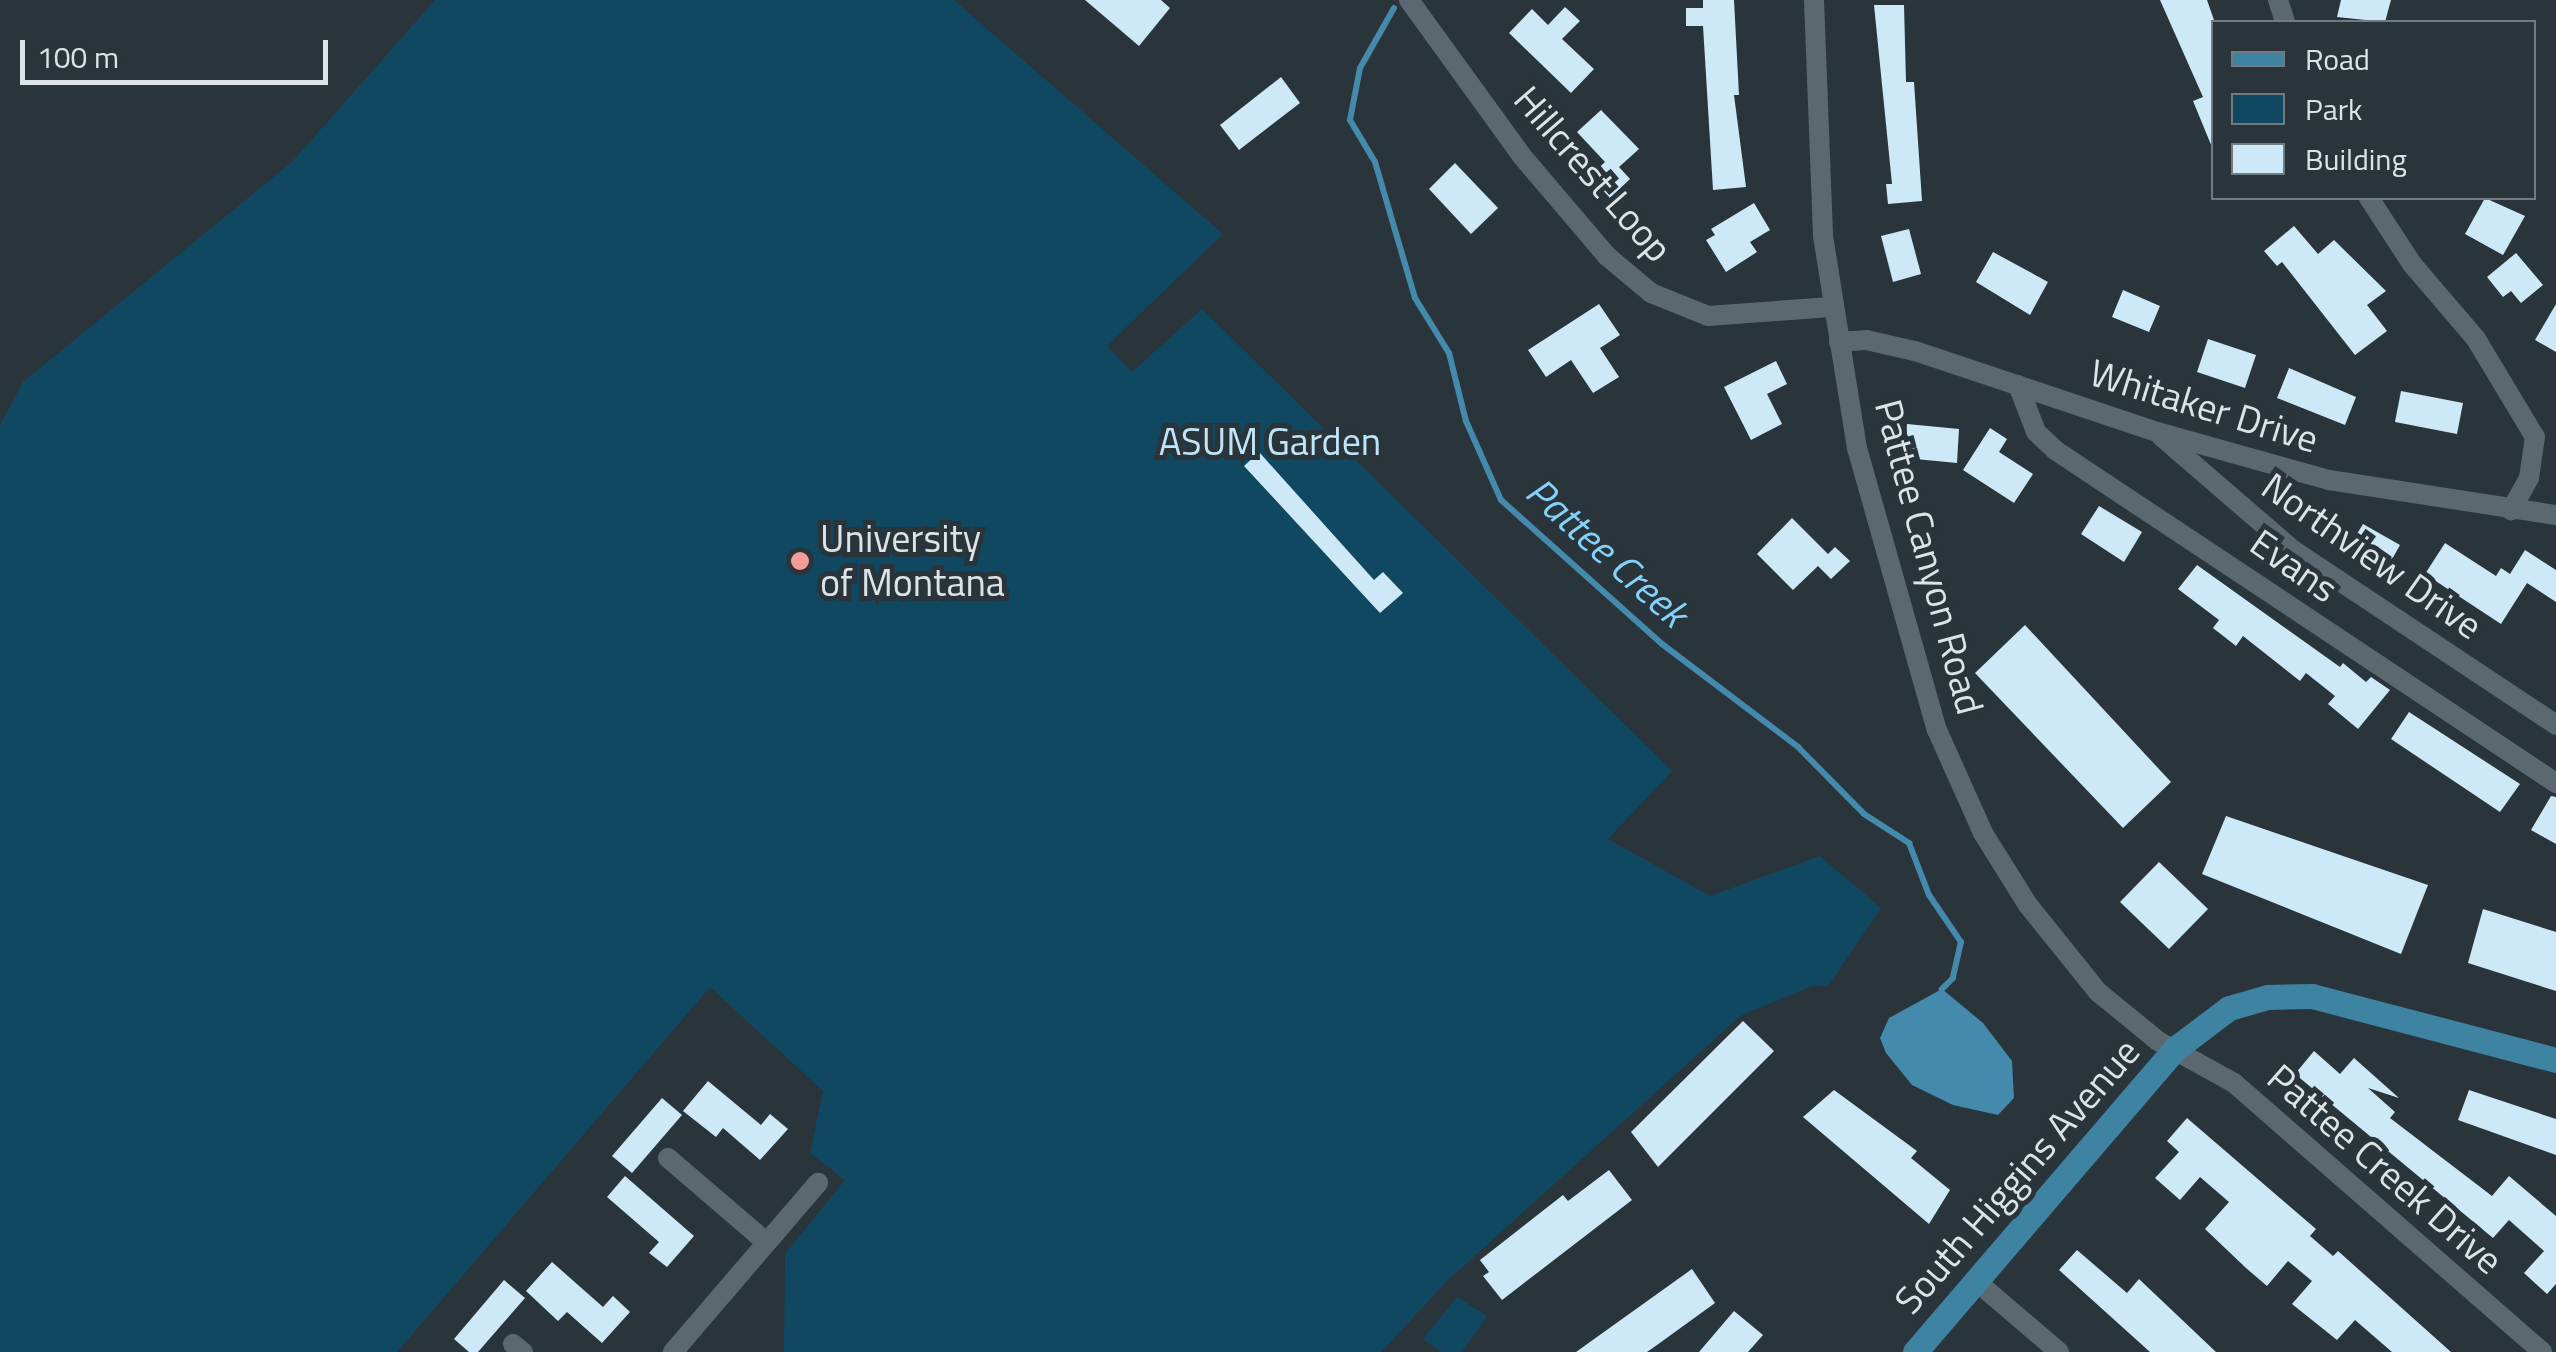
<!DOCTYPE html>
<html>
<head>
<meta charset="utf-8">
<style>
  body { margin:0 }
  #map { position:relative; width:2556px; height:1352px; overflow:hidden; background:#2a353b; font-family:"Titillium Web",sans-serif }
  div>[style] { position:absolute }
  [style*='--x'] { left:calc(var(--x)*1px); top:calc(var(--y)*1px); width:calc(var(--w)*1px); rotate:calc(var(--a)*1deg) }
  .green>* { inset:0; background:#104861 }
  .water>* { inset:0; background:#438aad }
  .stream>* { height:6px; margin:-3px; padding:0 3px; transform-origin:3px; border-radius:3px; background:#438aad }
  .building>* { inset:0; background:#cde8f7 }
  .minor>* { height:20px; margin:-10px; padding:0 10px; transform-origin:10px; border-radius:10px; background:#5b686f }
  .major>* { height:25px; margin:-12.5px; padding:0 12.5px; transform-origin:12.5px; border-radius:12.5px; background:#3e83a1 }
  .dots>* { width:28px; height:28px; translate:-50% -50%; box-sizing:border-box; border:5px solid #2a353b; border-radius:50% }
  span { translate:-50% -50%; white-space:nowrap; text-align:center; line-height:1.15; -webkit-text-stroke:10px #2a353b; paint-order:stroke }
  .street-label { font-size:38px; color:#dde4e8 }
  .park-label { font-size:38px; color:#c0e5f9 }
  .poi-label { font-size:38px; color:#dde4e8 }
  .left { translate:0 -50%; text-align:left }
  .water-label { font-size:40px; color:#84d1fa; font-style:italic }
  .legend { position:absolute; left:2211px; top:20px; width:325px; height:180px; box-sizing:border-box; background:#2a353b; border:2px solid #727b80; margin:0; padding:12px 18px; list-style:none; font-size:30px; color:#dde4e8 }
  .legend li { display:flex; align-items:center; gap:20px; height:50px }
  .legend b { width:50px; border:2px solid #727b80 }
  .scale { position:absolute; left:20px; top:40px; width:308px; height:45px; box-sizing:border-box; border:5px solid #dde4e8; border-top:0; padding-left:12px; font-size:30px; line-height:35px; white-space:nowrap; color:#dde4e8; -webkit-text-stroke:8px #2a353b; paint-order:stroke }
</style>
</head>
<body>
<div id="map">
  <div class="green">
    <i style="clip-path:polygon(435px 0,954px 0,1223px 234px,1107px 346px,1132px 372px,1202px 309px,1672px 771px,1608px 839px,1710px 896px,1820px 856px,1881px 908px,1828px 986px,1812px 986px,1740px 1016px,1447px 1281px,1381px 1352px,784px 1352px,785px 1254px,845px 1180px,810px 1153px,823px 1091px,710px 987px,397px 1352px,0 1352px,0 425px,23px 382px,292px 162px)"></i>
    <i style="clip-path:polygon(1457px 1297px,1487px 1316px,1462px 1352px,1441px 1352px,1423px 1339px)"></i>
  </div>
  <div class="water">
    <i style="clip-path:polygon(1942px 989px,1983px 1023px,2012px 1061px,2014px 1098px,1998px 1115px,1953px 1105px,1912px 1085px,1886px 1053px,1880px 1038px,1889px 1018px)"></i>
  </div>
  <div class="stream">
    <i style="--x:1394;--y:8;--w:69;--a:119.5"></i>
    <i style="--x:1360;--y:68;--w:53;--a:100.9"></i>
    <i style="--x:1350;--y:120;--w:49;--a:59.2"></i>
    <i style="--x:1375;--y:162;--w:142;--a:73.6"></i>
    <i style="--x:1415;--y:298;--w:65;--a:58.3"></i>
    <i style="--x:1449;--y:353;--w:70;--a:76"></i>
    <i style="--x:1466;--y:421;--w:86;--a:66.1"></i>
    <i style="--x:1501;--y:500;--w:216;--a:41.8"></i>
    <i style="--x:1662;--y:644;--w:171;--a:37.1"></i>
    <i style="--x:1798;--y:747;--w:94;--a:45.4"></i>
    <i style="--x:1864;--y:814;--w:54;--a:32.8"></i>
    <i style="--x:1909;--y:843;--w:56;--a:69"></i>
    <i style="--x:1929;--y:895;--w:57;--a:55.8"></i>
    <i style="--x:1961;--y:942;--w:37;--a:103"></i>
    <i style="--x:1953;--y:978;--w:16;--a:135"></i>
  </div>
  <div class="building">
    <i style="clip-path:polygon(1085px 0,1161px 0,1170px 8px,1139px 46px)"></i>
    <i style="clip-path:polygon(1703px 0,1734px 0,1739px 95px,1734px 95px,1746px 187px,1713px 190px,1703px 26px,1686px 26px,1686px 8px,1703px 8px)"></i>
    <i style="clip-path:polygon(2160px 0,2207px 0,2214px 20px,2214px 152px,2193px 101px,2203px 97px)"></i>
    <i style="clip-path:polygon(2341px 0,2391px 0,2385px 22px,2337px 17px)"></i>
    <i style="clip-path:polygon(1874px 5px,1904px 5px,1906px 82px,1914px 82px,1922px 201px,1888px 204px,1886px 184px,1892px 184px)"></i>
    <i style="clip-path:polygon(1565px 7px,1580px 21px,1562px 39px,1594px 69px,1571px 93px,1509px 33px,1532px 9px,1548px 25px)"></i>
    <i style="clip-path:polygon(1281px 77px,1300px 103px,1239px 150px,1220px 125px)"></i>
    <i style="clip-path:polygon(1601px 110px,1639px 149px,1619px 167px,1630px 179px,1610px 198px,1590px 176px,1605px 162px,1577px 132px)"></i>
    <i style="clip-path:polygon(1455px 163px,1498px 208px,1471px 234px,1429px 189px)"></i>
    <i style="clip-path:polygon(2485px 198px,2525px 216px,2503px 255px,2465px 234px)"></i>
    <i style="clip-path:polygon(1754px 203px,1770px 230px,1750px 242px,1757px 252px,1726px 272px,1706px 240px,1715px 235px,1711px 229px)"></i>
    <i style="clip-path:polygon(2294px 226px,2318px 254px,2334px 240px,2386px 291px,2367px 305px,2387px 331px,2355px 355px,2282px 262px,2277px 266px,2264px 251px)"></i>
    <i style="clip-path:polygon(1909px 229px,1921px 274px,1893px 282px,1881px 236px)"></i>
    <i style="clip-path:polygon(1993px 252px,2048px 282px,2030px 315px,1976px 282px)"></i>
    <i style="clip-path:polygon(2516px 253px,2543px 285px,2521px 303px,2511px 291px,2503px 297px,2487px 277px)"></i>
    <i style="clip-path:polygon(2123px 290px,2160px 306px,2149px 332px,2112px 317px)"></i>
    <i style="clip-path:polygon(1599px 304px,1620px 335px,1600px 348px,1619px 377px,1593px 393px,1571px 360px,1546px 377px,1528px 350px)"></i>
    <i style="clip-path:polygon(2556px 304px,2556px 352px,2535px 340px)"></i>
    <i style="clip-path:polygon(2208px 339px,2256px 355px,2245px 388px,2197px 372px)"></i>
    <i style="clip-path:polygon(1776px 361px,1787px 384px,1767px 394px,1782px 424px,1751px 440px,1724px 387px)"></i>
    <i style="clip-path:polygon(2289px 368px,2356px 397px,2345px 425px,2277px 398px)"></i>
    <i style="clip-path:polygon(2401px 391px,2463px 403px,2457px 434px,2395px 422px)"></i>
    <i style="clip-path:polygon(1907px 424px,1959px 429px,1957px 463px,1905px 458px)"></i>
    <i style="clip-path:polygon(1990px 428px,2007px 439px,1999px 452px,2033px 474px,2014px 503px,1963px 470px)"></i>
    <i style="clip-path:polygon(1259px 452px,1374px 580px,1383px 572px,1403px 593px,1380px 613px,1244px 466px)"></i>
    <i style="clip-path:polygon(2099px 506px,2142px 532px,2124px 562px,2081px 534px)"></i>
    <i style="clip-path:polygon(1792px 518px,1828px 554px,1835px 547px,1850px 561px,1831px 579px,1818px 566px,1793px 590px,1757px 554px)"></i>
    <i style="clip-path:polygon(2363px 524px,2400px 545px,2387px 568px,2349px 547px)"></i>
    <i style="clip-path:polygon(2445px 543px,2496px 576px,2501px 568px,2510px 574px,2525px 550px,2556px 570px,2556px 602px,2527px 583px,2501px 624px,2425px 574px)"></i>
    <i style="clip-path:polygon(2197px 565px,2340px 667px,2343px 663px,2366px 682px,2371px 677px,2390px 690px,2358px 729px,2328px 704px,2335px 696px,2306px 673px,2300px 681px,2243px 636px,2236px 646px,2213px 628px,2219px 620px,2178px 589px)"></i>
    <i style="clip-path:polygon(2025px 625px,2171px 782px,2123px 828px,1975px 673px)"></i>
    <i style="clip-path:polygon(2409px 712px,2520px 784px,2500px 812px,2391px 739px)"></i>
    <i style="clip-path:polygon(2551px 796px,2556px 797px,2556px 844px,2531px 830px)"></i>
    <i style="clip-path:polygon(2226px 816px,2428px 885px,2401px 954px,2202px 874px)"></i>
    <i style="clip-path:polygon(2159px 862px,2208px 909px,2169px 949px,2120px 902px)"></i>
    <i style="clip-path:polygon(2483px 909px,2556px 932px,2556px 991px,2468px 963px)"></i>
    <i style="clip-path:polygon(1743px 1021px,1774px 1051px,1658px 1167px,1631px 1132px)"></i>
    <i style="clip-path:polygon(2314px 1051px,2340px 1074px,2354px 1058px,2399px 1098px,2368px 1088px,2395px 1112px,2390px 1118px,2492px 1196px,2509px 1176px,2556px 1216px,2556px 1284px,2547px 1294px,2524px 1273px,2544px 1251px,2509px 1220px,2493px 1238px,2295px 1074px)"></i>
    <i style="clip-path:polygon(708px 1081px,761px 1125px,770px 1114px,788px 1129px,760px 1160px,723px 1128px,716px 1137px,683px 1111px)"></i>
    <i style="clip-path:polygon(1834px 1090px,1917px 1151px,1911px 1158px,1950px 1190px,1929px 1224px,1803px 1117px)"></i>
    <i style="clip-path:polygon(2469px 1090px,2556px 1119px,2556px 1155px,2458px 1120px)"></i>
    <i style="clip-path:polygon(662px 1098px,682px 1115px,632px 1173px,612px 1156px)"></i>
    <i style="clip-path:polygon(2187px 1118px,2316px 1229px,2310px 1236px,2333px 1256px,2338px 1251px,2451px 1352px,2392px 1352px,2355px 1320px,2337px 1340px,2292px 1304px,2312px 1281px,2288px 1261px,2267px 1286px,2246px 1268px,2205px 1229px,2229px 1202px,2200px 1177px,2180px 1200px,2155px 1178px,2179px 1152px,2167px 1141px)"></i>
    <i style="clip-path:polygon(1609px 1170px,1632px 1200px,1502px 1300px,1483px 1276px,1489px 1272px,1480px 1260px,1563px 1195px,1568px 1201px)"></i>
    <i style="clip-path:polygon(625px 1176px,694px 1236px,667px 1267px,649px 1253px,659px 1242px,607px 1197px)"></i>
    <i style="clip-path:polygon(2077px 1250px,2127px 1293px,2139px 1279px,2216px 1352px,2150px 1352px,2059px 1270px)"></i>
    <i style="clip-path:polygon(552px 1262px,603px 1307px,613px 1296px,630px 1312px,602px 1343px,567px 1312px,558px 1321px,526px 1291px)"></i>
    <i style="clip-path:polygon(1692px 1269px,1715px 1303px,1657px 1345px,1647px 1352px,1576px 1352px)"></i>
    <i style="clip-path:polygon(504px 1280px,525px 1298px,478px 1352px,469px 1352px,454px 1339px)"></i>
    <i style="clip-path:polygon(1734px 1311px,1763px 1335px,1748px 1352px,1699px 1352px)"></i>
  </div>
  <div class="minor">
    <i style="--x:1409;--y:0;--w:191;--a:54.1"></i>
    <i style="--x:1521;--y:155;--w:133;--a:49.6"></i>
    <i style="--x:1607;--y:256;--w:57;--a:40.1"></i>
    <i style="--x:1651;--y:293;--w:61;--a:22"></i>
    <i style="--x:1708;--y:316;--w:123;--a:-4.2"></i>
    <i style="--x:1814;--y:0;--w:236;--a:87.8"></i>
    <i style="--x:1823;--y:236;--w:215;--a:80.9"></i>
    <i style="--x:1857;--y:448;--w:293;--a:74.2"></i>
    <i style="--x:1937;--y:730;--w:113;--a:65.9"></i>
    <i style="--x:1983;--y:833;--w:85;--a:58"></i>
    <i style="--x:2028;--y:905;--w:112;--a:51.2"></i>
    <i style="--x:2098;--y:992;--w:77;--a:39.2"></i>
    <i style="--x:2158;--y:1041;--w:87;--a:28.9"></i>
    <i style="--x:2234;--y:1083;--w:409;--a:41.1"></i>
    <i style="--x:2278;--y:0;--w:23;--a:72"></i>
    <i style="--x:2369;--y:198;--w:79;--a:56.9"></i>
    <i style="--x:2412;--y:264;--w:99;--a:49.5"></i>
    <i style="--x:2476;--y:339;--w:114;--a:59"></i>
    <i style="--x:2535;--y:437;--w:41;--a:98.3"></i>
    <i style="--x:2529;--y:478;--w:37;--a:119"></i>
    <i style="--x:1839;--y:342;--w:27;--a:-4"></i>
    <i style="--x:1866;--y:340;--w:50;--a:12.7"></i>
    <i style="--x:1915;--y:351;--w:255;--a:18.5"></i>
    <i style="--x:2157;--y:432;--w:179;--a:15.6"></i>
    <i style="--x:2329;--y:480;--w:230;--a:8.8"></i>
    <i style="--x:2018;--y:385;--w:50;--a:69"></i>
    <i style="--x:2036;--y:432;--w:26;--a:43"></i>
    <i style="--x:2055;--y:450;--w:602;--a:33.61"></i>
    <i style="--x:2162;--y:437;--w:173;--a:40.8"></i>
    <i style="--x:2293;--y:550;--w:316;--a:33.6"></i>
    <i style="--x:668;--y:1158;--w:130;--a:40.6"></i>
    <i style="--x:1976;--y:1281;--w:109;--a:40.5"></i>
    <i style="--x:513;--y:1344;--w:13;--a:39"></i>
    <i style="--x:673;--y:1352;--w:223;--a:-49.4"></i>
  </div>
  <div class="major">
    <i style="--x:1915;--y:1352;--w:401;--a:-49.4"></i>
    <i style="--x:2176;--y:1048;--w:66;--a:-37"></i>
    <i style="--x:2229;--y:1008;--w:41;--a:-15.8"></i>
    <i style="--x:2268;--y:997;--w:44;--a:-1.3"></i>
    <i style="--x:2312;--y:996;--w:252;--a:14.7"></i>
  </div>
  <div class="dots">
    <i style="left:800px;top:561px;background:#f59b98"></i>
  </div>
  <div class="street-label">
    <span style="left:1593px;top:174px;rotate:49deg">Hillcrest Loop</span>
    <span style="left:2204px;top:406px;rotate:17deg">Whitaker Drive</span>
    <span style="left:2372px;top:556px;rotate:35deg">Northview Drive</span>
    <span style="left:1929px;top:557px;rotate:75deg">Pattee Canyon Road</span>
    <span style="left:2294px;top:566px;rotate:35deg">Evans</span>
    <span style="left:2385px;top:1169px;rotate:41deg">Pattee Creek Drive</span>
    <span style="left:2017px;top:1176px;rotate:-49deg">South Higgins Avenue</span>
  </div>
  <div class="park-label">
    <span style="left:1270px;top:442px">ASUM Garden</span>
  </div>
  <div class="poi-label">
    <span class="left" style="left:820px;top:561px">University<br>of Montana</span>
  </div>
  <div class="water-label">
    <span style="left:1607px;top:552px;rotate:42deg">Pattee Creek</span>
  </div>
  <ul class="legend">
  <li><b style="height:12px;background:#3e83a1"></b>Road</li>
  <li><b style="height:28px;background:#104861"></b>Park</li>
  <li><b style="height:28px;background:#cde8f7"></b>Building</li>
  </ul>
  <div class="scale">100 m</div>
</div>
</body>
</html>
